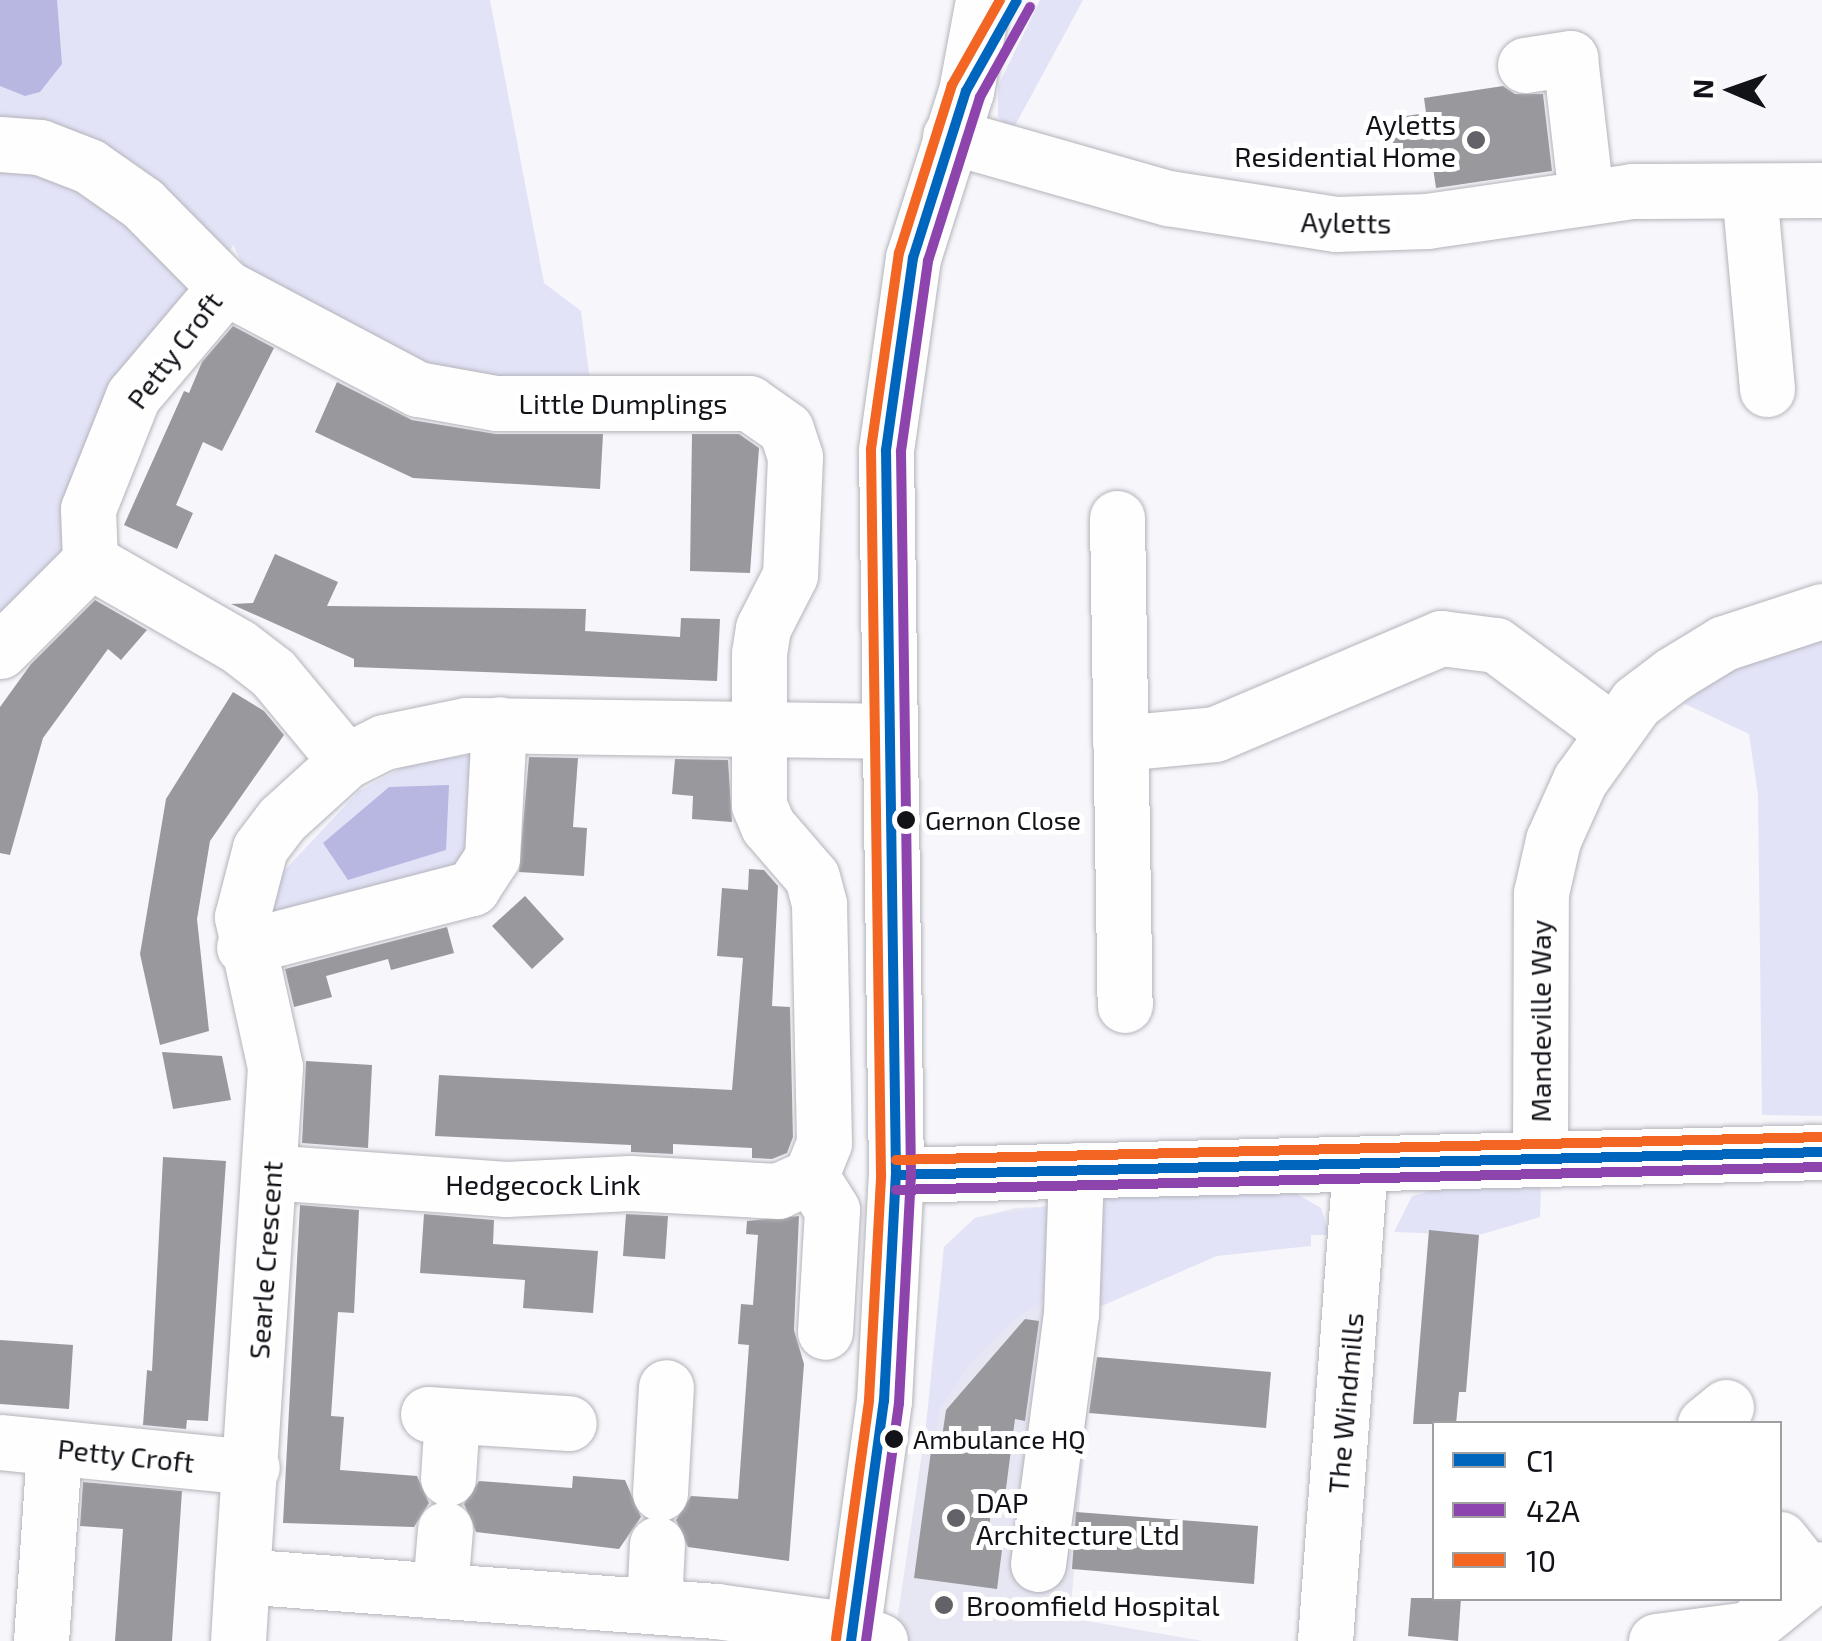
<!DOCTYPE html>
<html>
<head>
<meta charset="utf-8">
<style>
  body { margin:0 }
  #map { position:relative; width:1822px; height:1641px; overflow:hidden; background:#f6f6fb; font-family:"Exo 2",sans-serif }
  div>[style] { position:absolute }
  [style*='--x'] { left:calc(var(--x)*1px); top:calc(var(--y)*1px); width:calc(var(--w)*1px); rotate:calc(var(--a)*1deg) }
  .built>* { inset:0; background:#e7e7f3 }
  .green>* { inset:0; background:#e3e3f8 }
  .water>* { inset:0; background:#b7b7e1 }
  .building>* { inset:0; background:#98989d }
  .roads { filter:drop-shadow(0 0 2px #b3b4ba) drop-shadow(0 0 2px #b3b4ba) }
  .minor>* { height:55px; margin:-27.5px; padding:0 27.5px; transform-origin:27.5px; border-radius:27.5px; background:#fefefe }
  .bus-1>* { height:10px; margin:-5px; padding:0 5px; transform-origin:5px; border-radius:5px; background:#0065bd }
  .bus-2>* { height:10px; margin:-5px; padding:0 5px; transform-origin:5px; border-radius:5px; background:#8e44ad }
  .bus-3>* { height:10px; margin:-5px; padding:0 5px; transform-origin:5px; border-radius:5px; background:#f26522 }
  .dots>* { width:28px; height:28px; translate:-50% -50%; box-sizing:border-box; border:5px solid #fff; border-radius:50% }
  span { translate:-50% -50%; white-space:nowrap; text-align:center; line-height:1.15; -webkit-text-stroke:10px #fff; paint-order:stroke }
  .bus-label { font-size:26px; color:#121219 }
  .left { translate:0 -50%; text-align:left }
  .poi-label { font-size:28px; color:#121219 }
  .right { translate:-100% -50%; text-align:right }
  .street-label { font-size:28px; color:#121219 }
  .legend { position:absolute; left:1432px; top:1421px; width:350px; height:180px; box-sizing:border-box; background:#fff; border:2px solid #a0a0a3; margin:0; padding:12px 18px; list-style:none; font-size:30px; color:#121219 }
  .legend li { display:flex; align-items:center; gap:20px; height:50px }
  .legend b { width:50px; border:2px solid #a0a0a3 }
  .north { position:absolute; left:1682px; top:40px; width:100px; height:100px; -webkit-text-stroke:8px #fff; paint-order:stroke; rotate:272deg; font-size:28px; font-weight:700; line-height:40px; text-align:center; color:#121219 }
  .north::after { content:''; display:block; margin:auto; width:35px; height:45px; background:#121219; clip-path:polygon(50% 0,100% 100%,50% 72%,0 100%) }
</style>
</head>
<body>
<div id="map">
  <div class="built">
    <i style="clip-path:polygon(1105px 1204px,1070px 1618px,1203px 1641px,894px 1641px,932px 1386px,944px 1247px,975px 1218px,1016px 1208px)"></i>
  </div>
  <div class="green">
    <i style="clip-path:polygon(0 0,490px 0,544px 283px,581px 311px,591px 389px,443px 383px,253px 285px,233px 245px,67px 562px,0 634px)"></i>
    <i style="clip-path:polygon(1040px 0,1083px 0,1011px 133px,998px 116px,998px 86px)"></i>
    <i style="clip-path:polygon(1822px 638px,1822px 1116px,1762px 1115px,1758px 795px,1749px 734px,1683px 703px,1734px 668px)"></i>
    <i style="clip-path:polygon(474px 755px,472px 853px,456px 872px,270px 922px,280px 875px,359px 791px,413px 762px)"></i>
    <i style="clip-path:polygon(1541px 1182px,1540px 1217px,1479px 1235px,1394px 1232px,1412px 1196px,1462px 1183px)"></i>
    <i style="clip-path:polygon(1292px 1191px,1321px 1208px,1330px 1235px,1311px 1235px,1311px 1246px,1217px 1256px,1097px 1308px,1105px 1196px)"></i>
    <i style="clip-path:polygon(1054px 1205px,1052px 1299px,1020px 1315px,973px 1360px,939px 1410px,936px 1437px,925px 1436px,944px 1247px,975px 1218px)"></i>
  </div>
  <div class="water">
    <i style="clip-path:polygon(0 0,57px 0,62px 64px,40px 92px,25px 96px,0 86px)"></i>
    <i style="clip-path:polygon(449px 785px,446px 850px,348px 880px,323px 843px,389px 787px)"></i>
  </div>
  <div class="building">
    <i style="clip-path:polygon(1503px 86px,1515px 94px,1543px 94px,1552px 171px,1436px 188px,1432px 161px,1393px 167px,1386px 119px,1426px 113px,1424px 98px)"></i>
    <i style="clip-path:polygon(233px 326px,274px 348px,222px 451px,203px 442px,176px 505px,193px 513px,177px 549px,124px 525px,184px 391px,189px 393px,202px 362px)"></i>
    <i style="clip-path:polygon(337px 382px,412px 420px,496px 434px,603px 434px,600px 489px,413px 478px,315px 432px)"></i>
    <i style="clip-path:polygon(692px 434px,739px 434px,759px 448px,750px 573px,690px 571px)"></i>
    <i style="clip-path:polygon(275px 554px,338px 582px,327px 606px,586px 609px,585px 631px,680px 637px,681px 618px,720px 619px,717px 681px,354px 667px,354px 659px,231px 604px,253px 603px)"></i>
    <i style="clip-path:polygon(95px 600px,147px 630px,121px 660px,108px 649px,43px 738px,10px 855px,0 853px,0 707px,31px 664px)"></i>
    <i style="clip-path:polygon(233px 692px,264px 711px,284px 735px,210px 841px,197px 919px,209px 1031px,160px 1045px,140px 954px,166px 799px)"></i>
    <i style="clip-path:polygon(529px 757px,578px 758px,573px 827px,587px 828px,584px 876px,519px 872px)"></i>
    <i style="clip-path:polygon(675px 759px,728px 760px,732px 822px,692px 819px,693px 796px,672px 794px)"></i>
    <i style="clip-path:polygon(749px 869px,764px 870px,778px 886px,772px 1006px,790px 1007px,793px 1137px,787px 1153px,772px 1159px,752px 1158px,752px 1148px,673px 1144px,673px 1154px,631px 1152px,631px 1145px,435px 1136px,439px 1075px,732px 1090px,743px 958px,717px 956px,722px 888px,748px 890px)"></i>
    <i style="clip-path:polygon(525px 896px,564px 939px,532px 969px,492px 926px)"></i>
    <i style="clip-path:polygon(447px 927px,454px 953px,391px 970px,388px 959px,326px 976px,332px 997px,294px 1007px,285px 969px)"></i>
    <i style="clip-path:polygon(162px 1052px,222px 1056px,231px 1100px,173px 1109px)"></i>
    <i style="clip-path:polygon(306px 1061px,372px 1065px,368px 1148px,302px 1143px)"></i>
    <i style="clip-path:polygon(163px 1157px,226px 1161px,208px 1421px,187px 1420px,186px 1429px,143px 1425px,147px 1370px,152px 1371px)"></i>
    <i style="clip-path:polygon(300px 1205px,359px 1210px,354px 1313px,338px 1312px,331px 1416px,344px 1417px,340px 1470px,417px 1476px,429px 1503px,414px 1527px,283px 1523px)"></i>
    <i style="clip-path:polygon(424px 1214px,494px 1220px,493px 1244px,598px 1251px,593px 1313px,523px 1308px,525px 1280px,420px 1273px)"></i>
    <i style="clip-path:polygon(626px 1214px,668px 1216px,665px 1259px,623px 1256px)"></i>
    <i style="clip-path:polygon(799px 1216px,794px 1330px,804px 1364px,789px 1561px,688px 1547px,676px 1520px,691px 1496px,738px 1499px,749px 1345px,738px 1344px,741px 1304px,753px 1305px,758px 1235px,746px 1234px,747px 1221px)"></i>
    <i style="clip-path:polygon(1429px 1230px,1479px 1235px,1466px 1392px,1459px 1392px,1456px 1424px,1413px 1424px)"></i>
    <i style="clip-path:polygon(1025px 1319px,1039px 1321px,1025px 1421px,1015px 1419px,1005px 1496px,991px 1505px,989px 1534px,1002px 1550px,997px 1589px,914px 1578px,931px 1451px,940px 1451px,946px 1410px)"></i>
    <i style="clip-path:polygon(0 1340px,73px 1345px,69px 1409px,0 1404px)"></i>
    <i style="clip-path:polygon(1097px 1357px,1271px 1372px,1266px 1428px,1089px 1413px)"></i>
    <i style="clip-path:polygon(573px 1476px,625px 1480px,641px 1517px,619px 1549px,476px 1532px,464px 1504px,479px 1481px,572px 1488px)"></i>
    <i style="clip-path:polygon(83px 1482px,182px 1491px,172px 1641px,115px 1641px,123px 1529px,80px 1526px)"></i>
    <i style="clip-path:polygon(1076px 1512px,1258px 1526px,1254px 1584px,1072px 1569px)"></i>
    <i style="clip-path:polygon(1411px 1598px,1461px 1598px,1458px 1641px,1408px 1636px)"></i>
  </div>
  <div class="roads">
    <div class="minor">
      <i style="--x:1525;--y:65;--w:46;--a:-8.8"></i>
      <i style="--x:1570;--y:58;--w:140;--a:83.4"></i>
      <i style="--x:950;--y:136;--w:227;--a:15.9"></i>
      <i style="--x:1168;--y:198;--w:170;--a:8.8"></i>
      <i style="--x:1336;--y:224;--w:91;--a:-1.9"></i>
      <i style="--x:1427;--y:221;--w:207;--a:-8.3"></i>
      <i style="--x:1632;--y:191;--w:190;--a:-0.3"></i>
      <i style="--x:0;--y:144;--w:40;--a:4.3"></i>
      <i style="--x:40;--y:147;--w:53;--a:21.2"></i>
      <i style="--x:89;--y:166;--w:65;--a:34.9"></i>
      <i style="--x:142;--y:203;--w:118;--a:45.3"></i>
      <i style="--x:225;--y:287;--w:218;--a:27.9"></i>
      <i style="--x:418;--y:389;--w:79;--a:10.2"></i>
      <i style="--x:496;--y:403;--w:253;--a:0"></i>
      <i style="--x:749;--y:403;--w:45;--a:35.1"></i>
      <i style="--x:786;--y:429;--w:29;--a:72"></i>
      <i style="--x:795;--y:457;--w:118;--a:92.4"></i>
      <i style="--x:790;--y:575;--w:59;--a:117"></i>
      <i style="--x:763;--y:628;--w:25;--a:99"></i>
      <i style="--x:759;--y:653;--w:152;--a:90"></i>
      <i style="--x:759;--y:805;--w:23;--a:67"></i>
      <i style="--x:768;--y:826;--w:67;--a:49.2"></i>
      <i style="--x:812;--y:877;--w:28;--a:75"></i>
      <i style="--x:819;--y:904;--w:239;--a:88.8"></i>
      <i style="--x:824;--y:1143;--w:35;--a:112"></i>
      <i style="--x:811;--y:1176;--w:36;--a:156"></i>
      <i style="--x:778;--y:1191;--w:148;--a:-176.9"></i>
      <i style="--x:630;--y:1183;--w:124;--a:177.2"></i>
      <i style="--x:506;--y:1189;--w:237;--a:-175.9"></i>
      <i style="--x:1749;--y:191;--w:199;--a:84.8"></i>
      <i style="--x:1117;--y:518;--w:487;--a:89.1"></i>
      <i style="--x:90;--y:561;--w:171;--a:29.9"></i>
      <i style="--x:238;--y:646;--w:44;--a:37.6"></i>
      <i style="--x:273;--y:673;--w:114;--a:50.3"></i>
      <i style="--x:0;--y:651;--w:127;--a:-45"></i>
      <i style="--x:90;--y:561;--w:52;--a:-92.2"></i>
      <i style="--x:88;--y:509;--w:122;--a:-68.3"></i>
      <i style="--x:133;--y:396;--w:143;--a:-49.8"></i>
      <i style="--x:1120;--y:743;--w:95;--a:-5.4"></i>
      <i style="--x:1215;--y:734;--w:246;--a:-23"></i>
      <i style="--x:1441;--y:638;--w:55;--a:7.3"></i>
      <i style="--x:1496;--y:645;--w:144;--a:36.6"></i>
      <i style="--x:244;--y:947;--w:236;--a:-14.5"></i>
      <i style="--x:472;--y:888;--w:37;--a:-57"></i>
      <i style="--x:492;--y:857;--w:133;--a:-87"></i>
      <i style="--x:1540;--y:1155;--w:262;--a:-89.8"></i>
      <i style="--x:1541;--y:893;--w:54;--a:-77.2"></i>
      <i style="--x:1553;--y:840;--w:66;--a:-65.8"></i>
      <i style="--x:1580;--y:780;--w:96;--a:-54.3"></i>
      <i style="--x:1636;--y:702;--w:46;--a:-37.1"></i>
      <i style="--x:1673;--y:674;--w:60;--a:-31.3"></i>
      <i style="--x:1724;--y:643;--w:103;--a:-18.1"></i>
      <i style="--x:896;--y:1175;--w:926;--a:-1.42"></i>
      <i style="--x:811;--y:1176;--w:40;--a:58"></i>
      <i style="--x:832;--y:1210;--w:122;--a:93.3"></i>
      <i style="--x:428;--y:1414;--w:141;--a:3.7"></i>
      <i style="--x:1705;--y:1424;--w:27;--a:-39"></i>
      <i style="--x:0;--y:1442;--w:253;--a:5.7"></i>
      <i style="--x:448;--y:1478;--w:62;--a:-86.3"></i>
      <i style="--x:660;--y:1493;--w:106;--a:-86.8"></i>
      <i style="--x:1780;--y:1539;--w:50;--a:51.5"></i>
      <i style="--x:1038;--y:1564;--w:252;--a:-82.5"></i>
      <i style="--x:1071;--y:1314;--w:144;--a:-88"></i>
      <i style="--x:440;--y:1589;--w:60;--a:-85.2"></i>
      <i style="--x:654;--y:1605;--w:61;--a:-87.2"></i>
      <i style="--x:41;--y:1641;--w:193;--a:-86.1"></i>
      <i style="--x:238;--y:1641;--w:65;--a:-86.5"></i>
      <i style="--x:851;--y:1641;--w:242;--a:-82.2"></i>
      <i style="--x:884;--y:1401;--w:226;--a:-87"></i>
      <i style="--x:896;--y:1175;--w:725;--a:-90.79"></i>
      <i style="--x:886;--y:450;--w:194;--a:-82"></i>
      <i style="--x:913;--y:258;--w:175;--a:-72.4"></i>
      <i style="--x:966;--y:91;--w:93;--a:-79.4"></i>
      <i style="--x:880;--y:1641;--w:29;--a:-158"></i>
      <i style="--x:853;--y:1630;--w:138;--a:-172.1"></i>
      <i style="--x:716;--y:1611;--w:475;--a:-175.8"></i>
      <i style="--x:242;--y:1576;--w:510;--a:-86.29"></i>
      <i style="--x:275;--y:1067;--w:154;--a:-102.4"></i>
      <i style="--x:242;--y:917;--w:71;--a:-75.4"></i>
      <i style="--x:260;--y:848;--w:36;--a:-53"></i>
      <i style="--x:282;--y:819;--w:86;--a:-42.2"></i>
      <i style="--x:346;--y:761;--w:42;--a:-26.6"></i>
      <i style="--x:384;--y:742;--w:84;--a:-11.7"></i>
      <i style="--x:466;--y:725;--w:422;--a:0.8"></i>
      <i style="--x:1325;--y:1641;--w:478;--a:-85.8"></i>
      <i style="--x:1656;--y:1641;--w:93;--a:-7.4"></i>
      <i style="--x:1748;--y:1629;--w:95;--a:-39"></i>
    </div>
  </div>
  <div class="bus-1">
    <i style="--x:896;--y:1175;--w:926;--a:-1.42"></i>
    <i style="--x:851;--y:1641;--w:242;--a:-82.2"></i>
    <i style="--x:884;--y:1401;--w:226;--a:-87"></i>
    <i style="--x:896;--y:1175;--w:725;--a:-90.79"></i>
    <i style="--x:886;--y:450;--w:194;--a:-82"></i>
    <i style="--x:913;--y:258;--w:175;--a:-72.4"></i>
    <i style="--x:966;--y:91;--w:104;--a:-60.7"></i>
  </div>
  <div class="bus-2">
    <i style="--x:896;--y:1190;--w:926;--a:-1.42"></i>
    <i style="--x:866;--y:1641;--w:240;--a:-82.1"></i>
    <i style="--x:899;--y:1403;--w:227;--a:-87"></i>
    <i style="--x:911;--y:1176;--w:725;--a:-90.79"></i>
    <i style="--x:901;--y:451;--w:192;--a:-81.9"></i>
    <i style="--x:928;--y:261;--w:172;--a:-72.4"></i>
    <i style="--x:980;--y:97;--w:103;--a:-60.9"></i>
  </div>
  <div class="bus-3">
    <i style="--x:896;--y:1160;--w:926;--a:-1.42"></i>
    <i style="--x:836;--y:1639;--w:241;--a:-82.1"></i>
    <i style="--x:869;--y:1400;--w:225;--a:-86.9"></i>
    <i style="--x:881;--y:1175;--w:726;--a:-90.79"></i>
    <i style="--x:871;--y:449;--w:198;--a:-81.9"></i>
    <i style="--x:899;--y:253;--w:176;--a:-72.5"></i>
    <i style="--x:952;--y:85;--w:98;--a:-60.5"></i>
  </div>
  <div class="dots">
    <i style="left:1476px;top:140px;background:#626268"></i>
    <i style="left:906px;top:820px;background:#121219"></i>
    <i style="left:894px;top:1439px;background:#121219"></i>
    <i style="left:956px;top:1518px;background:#626268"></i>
    <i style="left:944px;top:1605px;background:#626268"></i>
  </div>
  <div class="bus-label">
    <span class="left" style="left:925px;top:820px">Gernon Close</span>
    <span class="left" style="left:913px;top:1439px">Ambulance HQ</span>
  </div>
  <div class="poi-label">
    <span class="right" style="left:1456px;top:140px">Ayletts<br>Residential Home</span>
    <span class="left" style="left:976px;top:1518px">DAP<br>Architecture Ltd</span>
    <span class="left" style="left:966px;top:1605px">Broomfield Hospital</span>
  </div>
  <div class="street-label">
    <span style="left:1346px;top:222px;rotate:1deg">Ayletts</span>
    <span style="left:174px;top:350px;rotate:-53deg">Petty Croft</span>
    <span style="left:623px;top:403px">Little Dumplings</span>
    <span style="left:1540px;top:1021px;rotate:-90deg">Mandeville Way</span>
    <span style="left:543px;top:1184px">Hedgecock Link</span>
    <span style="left:265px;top:1260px;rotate:-86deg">Searle Crescent</span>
    <span style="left:1345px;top:1403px;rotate:-85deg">The Windmills</span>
    <span style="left:126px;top:1455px;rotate:6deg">Petty Croft</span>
  </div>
  <ul class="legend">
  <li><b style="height:12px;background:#0065bd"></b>C1</li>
  <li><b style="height:12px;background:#8e44ad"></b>42A</li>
  <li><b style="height:12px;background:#f26522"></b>10</li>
  </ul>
  <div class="north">N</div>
</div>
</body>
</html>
